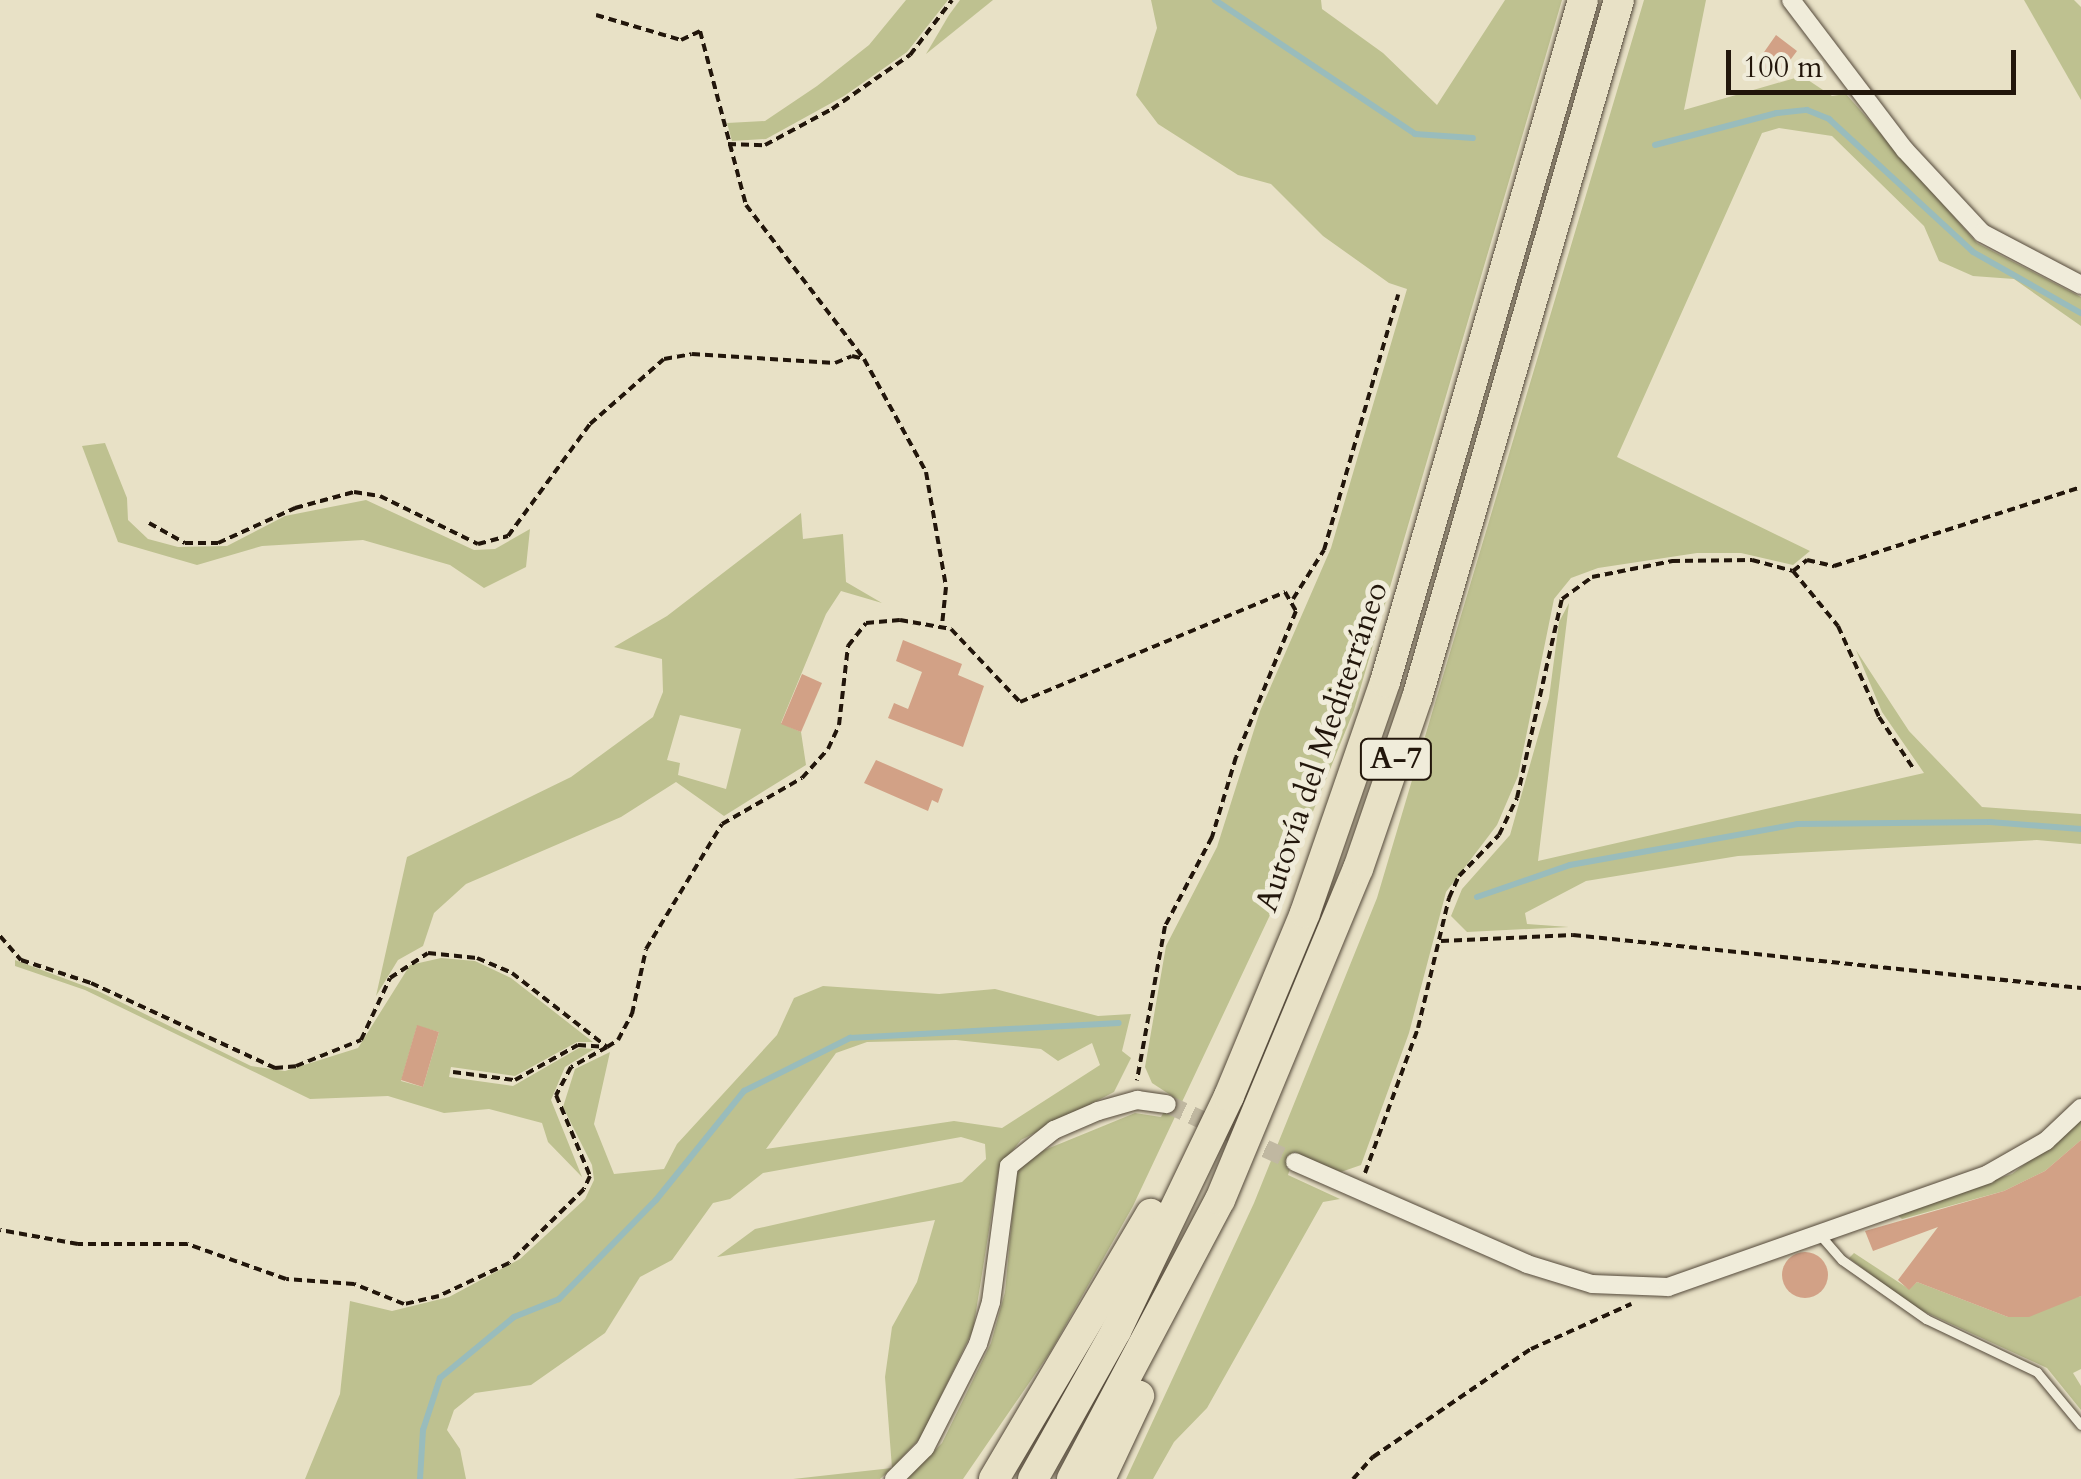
<!DOCTYPE html>
<html>
<head>
<meta charset="utf-8">
<style>
  body { margin:0 }
  #map { position:relative; width:2081px; height:1479px; overflow:hidden; background:#e8e1c6; font-family:Cardo,serif }
  div>[style] { position:absolute }
  [style*='--x'] { left:calc(var(--x)*1px); top:calc(var(--y)*1px); width:calc(var(--w)*1px); rotate:calc(var(--a)*1deg) }
  .green>* { inset:0; background:#bec190 }
  .stream>* { height:6px; margin:-3px; padding:0 3px; transform-origin:3px; border-radius:3px; background:#99bcbc }
  .building>* { inset:0; background:#d2a186 }
  .round { border-radius:50% }
  .minor-tunnel>* { height:18px; margin-top:-9px; transform-origin:0; background:repeating-linear-gradient(90deg,#c0b8a1 0 18px,transparent 0 27px) }
  .path>* { height:4px; margin-top:-2px; transform-origin:0; background:repeating-linear-gradient(90deg,#22160b 0 8px,transparent 0 13px) }
  .roads { filter:drop-shadow(0 0 2px #54493a) drop-shadow(0 0 2px #54493a) }
  .service>* { height:9px; margin:-4.5px; padding:0 4.5px; transform-origin:4.5px; border-radius:4.5px; background:#f0ecda }
  .minor>* { height:18px; margin:-9px; padding:0 9px; transform-origin:9px; border-radius:9px; background:#f0ecda }
  .motorway>* { height:30px; margin:-15px; padding:0 15px; transform-origin:15px; border-radius:15px; background:#e8e1c6 }
  span { translate:-50% -50%; white-space:nowrap; text-align:center; line-height:1.15; -webkit-text-stroke:10px #f0ecda; paint-order:stroke }
  .shield-label span { padding:2px 8px; background:#f0ecda; border:2px solid; border-radius:8px; -webkit-text-stroke-width:0 }
  .shield-label { font-size:30px; color:#22160b; font-weight:700 }
  .street-label { font-size:32px; color:#22160b }
  .scale { position:absolute; left:1726px; top:50px; width:290px; height:45px; box-sizing:border-box; border:5px solid #22160b; border-top:0; padding-left:12px; font-size:30px; line-height:35px; white-space:nowrap; color:#22160b; -webkit-text-stroke:8px #f0ecda; paint-order:stroke }
</style>
</head>
<body>
<div id="map">
  <div class="green">
    <i style="clip-path:polygon(906px 0,948px 0,907px 52px,844px 96px,766px 139px,732px 141px,727px 123px,765px 121px,817px 86px,869px 45px)"></i>
    <i style="clip-path:polygon(960px 0,993px 0,926px 54px,949px 15px)"></i>
    <i style="clip-path:polygon(1151px 0,1321px 0,1322px 9px,1383px 53px,1437px 105px,1505px 0,1562px 0,1354px 710px,1278px 898px,1133px 1206px,1051px 1351px,963px 1479px,907px 1479px,942px 1443px,991px 1343px,1005px 1292px,1016px 1176px,1025px 1158px,1135px 1113px,1161px 1117px,1172px 1096px,1152px 1083px,1145px 1067px,1166px 946px,1217px 847px,1260px 711px,1331px 548px,1407px 289px,1389px 283px,1323px 236px,1271px 184px,1238px 175px,1158px 124px,1136px 95px,1157px 28px)"></i>
    <i style="clip-path:polygon(1644px 0,1706px 0,1684px 110px,1802px 76px,1832px 96px,1846px 94px,1977px 243px,2081px 297px,2081px 326px,2014px 279px,1973px 276px,1939px 261px,1924px 226px,1832px 136px,1779px 128px,1762px 133px,1617px 457px,1810px 551px,1793px 565px,1741px 553px,1697px 553px,1598px 568px,1571px 578px,1554px 599px,1518px 776px,1497px 825px,1446px 892px,1409px 1033px,1361px 1165px,1341px 1172px,1295px 1153px,1288px 1175px,1340px 1199px,1323px 1202px,1207px 1408px,1174px 1442px,1153px 1479px,1126px 1479px,1254px 1203px,1377px 898px)"></i>
    <i style="clip-path:polygon(2024px 0,2074px 0,2081px 7px,2081px 100px)"></i>
    <i style="clip-path:polygon(105px 443px,127px 498px,128px 520px,148px 539px,178px 547px,227px 546px,285px 516px,366px 500px,474px 550px,495px 549px,530px 529px,526px 567px,484px 588px,450px 565px,363px 540px,262px 546px,197px 565px,118px 542px,82px 446px)"></i>
    <i style="clip-path:polygon(evenodd,801px 513px,803px 539px,843px 534px,846px 582px,882px 603px,841px 591px,826px 614px,781px 723px,801px 732px,806px 765px,724px 816px,676px 782px,621px 817px,466px 884px,434px 913px,423px 946px,398px 960px,376px 996px,407px 857px,571px 777px,653px 717px,663px 692px,662px 659px,614px 647px,667px 616px,801px 513px,680px 715px,741px 729px,726px 789px,678px 775px,680px 763px,667px 760px,680px 715px)"></i>
    <i style="clip-path:polygon(1569px 603px,1538px 861px,1924px 773px,1882px 712px,1856px 650px,1909px 731px,1982px 807px,2081px 814px,2081px 844px,2037px 840px,1738px 856px,1586px 881px,1525px 913px,1527px 924px,1569px 927px,1467px 932px,1451px 916px,1462px 889px,1510px 835px,1549px 698px,1559px 622px)"></i>
    <i style="clip-path:polygon(evenodd,441px 958px,475px 961px,511px 978px,593px 1042px,577px 1042px,515px 1076px,451px 1067px,449px 1077px,513px 1086px,579px 1048px,594px 1049px,565px 1067px,551px 1100px,582px 1177px,548px 1142px,542px 1123px,489px 1109px,444px 1113px,388px 1096px,310px 1099px,85px 990px,15px 966px,15px 960px,98px 991px,251px 1066px,285px 1071px,358px 1048px,410px 965px,441px 958px,417px 1026px,439px 1032px,423px 1087px,401px 1081px,417px 1026px)"></i>
    <i style="clip-path:polygon(evenodd,823px 986px,939px 994px,995px 989px,1098px 1016px,1131px 1014px,1122px 1051px,1131px 1058px,1114px 1092px,1021px 1140px,999px 1168px,973px 1330px,921px 1437px,892px 1468px,880px 1479px,793px 1479px,892px 1468px,885px 1377px,892px 1327px,917px 1282px,935px 1220px,717px 1257px,755px 1229px,962px 1182px,986px 1159px,985px 1144px,961px 1137px,763px 1173px,730px 1199px,713px 1203px,672px 1260px,640px 1277px,605px 1333px,531px 1385px,475px 1393px,454px 1410px,447px 1430px,460px 1449px,466px 1479px,305px 1479px,340px 1394px,350px 1301px,392px 1311px,449px 1297px,520px 1259px,585px 1199px,594px 1180px,592px 1165px,563px 1107px,575px 1069px,610px 1052px,594px 1124px,614px 1174px,664px 1169px,677px 1144px,777px 1035px,794px 998px,823px 986px,956px 1040px,1041px 1049px,1058px 1061px,1092px 1043px,1100px 1065px,1002px 1128px,954px 1121px,766px 1149px,836px 1053px,867px 1042px,956px 1040px)"></i>
    <i style="clip-path:polygon(2081px 1120px,2081px 1140px,2045px 1171px,2004px 1191px,1902px 1219px,1894px 1212px,2012px 1174px)"></i>
    <i style="clip-path:polygon(1854px 1253px,1909px 1289px,1917px 1282px,2008px 1317px,2081px 1296px,2081px 1369px,2073px 1373px,2081px 1386px,2081px 1410px,2047px 1368px,1914px 1307px,1849px 1258px)"></i>
  </div>
  <div class="stream">
    <i style="--x:1215;--y:0;--w:241;--a:33.8"></i>
    <i style="--x:1415;--y:134;--w:58;--a:3.9"></i>
    <i style="--x:1655;--y:145;--w:126;--a:-14.7"></i>
    <i style="--x:1777;--y:113;--w:30;--a:-6"></i>
    <i style="--x:1807;--y:110;--w:24;--a:22"></i>
    <i style="--x:1829;--y:119;--w:196;--a:42.7"></i>
    <i style="--x:1973;--y:252;--w:124;--a:29.5"></i>
    <i style="--x:1477;--y:897;--w:98;--a:-19"></i>
    <i style="--x:1570;--y:865;--w:231;--a:-10.2"></i>
    <i style="--x:1797;--y:824;--w:193;--a:-0.6"></i>
    <i style="--x:1990;--y:822;--w:91;--a:4.4"></i>
    <i style="--x:420;--y:1479;--w:49;--a:-86.5"></i>
    <i style="--x:423;--y:1430;--w:55;--a:-71.9"></i>
    <i style="--x:440;--y:1378;--w:96;--a:-39.5"></i>
    <i style="--x:514;--y:1317;--w:48;--a:-21.8"></i>
    <i style="--x:559;--y:1299;--w:139;--a:-45.6"></i>
    <i style="--x:656;--y:1200;--w:140;--a:-51.1"></i>
    <i style="--x:744;--y:1091;--w:119;--a:-26.6"></i>
    <i style="--x:850;--y:1038;--w:269;--a:-3.2"></i>
  </div>
  <div class="building">
    <i style="clip-path:polygon(1776px 35px,1797px 51px,1782px 71px,1776px 67px,1771px 74px,1755px 65px)"></i>
    <i style="clip-path:polygon(903px 640px,962px 664px,958px 675px,984px 686px,963px 747px,888px 718px,894px 703px,908px 709px,922px 672px,896px 661px)"></i>
    <i style="clip-path:polygon(802px 674px,822px 683px,801px 732px,781px 724px)"></i>
    <i style="clip-path:polygon(876px 760px,943px 789px,938px 803px,932px 800px,928px 811px,864px 783px)"></i>
    <i style="clip-path:polygon(417px 1025px,439px 1032px,423px 1087px,401px 1080px)"></i>
    <i style="clip-path:polygon(2081px 1140px,2081px 1296px,2029px 1317px,2008px 1317px,1917px 1282px,1909px 1290px,1898px 1280px,1938px 1227px,1873px 1251px,1865px 1231px,2004px 1191px,2045px 1171px)"></i>
    <i class="round" style="left:1782px;top:1252px;width:46px;height:46px"></i>
  </div>
  <div class="minor-tunnel">
    <i style="--x:1167;--y:1104;--w:141;--a:24.4"></i>
  </div>
  <div class="path">
    <i style="--x:596;--y:15;--w:89;--a:16.4"></i>
    <i style="--x:681;--y:40;--w:21;--a:-25"></i>
    <i style="--x:700;--y:31;--w:180;--a:75.2"></i>
    <i style="--x:746;--y:205;--w:194;--a:52.5"></i>
    <i style="--x:728;--y:144;--w:37;--a:2"></i>
    <i style="--x:765;--y:145;--w:76;--a:-28.2"></i>
    <i style="--x:832;--y:109;--w:95;--a:-34.7"></i>
    <i style="--x:910;--y:55;--w:69;--a:-52.6"></i>
    <i style="--x:149;--y:523;--w:41;--a:29.1"></i>
    <i style="--x:185;--y:543;--w:33;--a:0"></i>
    <i style="--x:218;--y:543;--w:85;--a:-24.4"></i>
    <i style="--x:295;--y:508;--w:61;--a:-15.2"></i>
    <i style="--x:354;--y:492;--w:26;--a:9"></i>
    <i style="--x:380;--y:496;--w:109;--a:26.1"></i>
    <i style="--x:478;--y:544;--w:31;--a:-15"></i>
    <i style="--x:508;--y:536;--w:139;--a:-53.8"></i>
    <i style="--x:590;--y:424;--w:98;--a:-41.3"></i>
    <i style="--x:664;--y:359;--w:28;--a:-10"></i>
    <i style="--x:692;--y:354;--w:143;--a:3.6"></i>
    <i style="--x:835;--y:363;--w:18;--a:-22"></i>
    <i style="--x:852;--y:356;--w:12;--a:14"></i>
    <i style="--x:864;--y:359;--w:129;--a:61.2"></i>
    <i style="--x:926;--y:472;--w:117;--a:80.1"></i>
    <i style="--x:946;--y:587;--w:39;--a:96"></i>
    <i style="--x:1793;--y:571;--w:71;--a:50.7"></i>
    <i style="--x:1838;--y:626;--w:100;--a:65.7"></i>
    <i style="--x:1879;--y:717;--w:61;--a:56.3"></i>
    <i style="--x:1293;--y:599;--w:58;--a:-57.7"></i>
    <i style="--x:1324;--y:550;--w:266;--a:-73.8"></i>
    <i style="--x:0;--y:936;--w:32;--a:49"></i>
    <i style="--x:21;--y:960;--w:74;--a:18.2"></i>
    <i style="--x:91;--y:983;--w:203;--a:24.8"></i>
    <i style="--x:275;--y:1068;--w:21;--a:-5"></i>
    <i style="--x:296;--y:1066;--w:70;--a:-21.8"></i>
    <i style="--x:361;--y:1040;--w:68;--a:-64.9"></i>
    <i style="--x:390;--y:978;--w:45;--a:-33.3"></i>
    <i style="--x:428;--y:953;--w:49;--a:5.8"></i>
    <i style="--x:477;--y:958;--w:38;--a:23"></i>
    <i style="--x:512;--y:973;--w:120;--a:37.9"></i>
    <i style="--x:607;--y:1047;--w:41;--a:150.9"></i>
    <i style="--x:571;--y:1067;--w:32;--a:118"></i>
    <i style="--x:556;--y:1095;--w:88;--a:67.2"></i>
    <i style="--x:590;--y:1176;--w:14;--a:115"></i>
    <i style="--x:584;--y:1189;--w:105;--a:135.4"></i>
    <i style="--x:509;--y:1263;--w:77;--a:154.8"></i>
    <i style="--x:439;--y:1296;--w:36;--a:167"></i>
    <i style="--x:404;--y:1304;--w:54;--a:-158.2"></i>
    <i style="--x:354;--y:1284;--w:68;--a:-175.8"></i>
    <i style="--x:286;--y:1279;--w:105;--a:-160.5"></i>
    <i style="--x:187;--y:1244;--w:109;--a:180"></i>
    <i style="--x:78;--y:1244;--w:79;--a:-169.8"></i>
    <i style="--x:1441;--y:941;--w:132;--a:-2.6"></i>
    <i style="--x:1573;--y:935;--w:511;--a:5.96"></i>
    <i style="--x:453;--y:1072;--w:63;--a:7.4"></i>
    <i style="--x:515;--y:1080;--w:72;--a:-29.1"></i>
    <i style="--x:578;--y:1045;--w:29;--a:4"></i>
    <i style="--x:607;--y:1047;--w:13;--a:-32"></i>
    <i style="--x:618;--y:1040;--w:30;--a:-62"></i>
    <i style="--x:632;--y:1014;--w:66;--a:-77.8"></i>
    <i style="--x:646;--y:949;--w:146;--a:-58.7"></i>
    <i style="--x:722;--y:824;--w:92;--a:-29.9"></i>
    <i style="--x:802;--y:778;--w:39;--a:-48"></i>
    <i style="--x:828;--y:749;--w:26;--a:-65"></i>
    <i style="--x:839;--y:725;--w:80;--a:-83.5"></i>
    <i style="--x:848;--y:646;--w:29;--a:-52"></i>
    <i style="--x:866;--y:623;--w:34;--a:-5"></i>
    <i style="--x:900;--y:620;--w:52;--a:10"></i>
    <i style="--x:951;--y:629;--w:100;--a:46.6"></i>
    <i style="--x:1020;--y:702;--w:287;--a:-22.5"></i>
    <i style="--x:1285;--y:592;--w:22;--a:60"></i>
    <i style="--x:1296;--y:611;--w:158;--a:112.3"></i>
    <i style="--x:1236;--y:757;--w:84;--a:106.7"></i>
    <i style="--x:1212;--y:837;--w:101;--a:117.8"></i>
    <i style="--x:1165;--y:926;--w:157;--a:100.3"></i>
    <i style="--x:1365;--y:1173;--w:154;--a:-69.9"></i>
    <i style="--x:1418;--y:1028;--w:134;--a:-76.6"></i>
    <i style="--x:1449;--y:898;--w:24;--a:-66"></i>
    <i style="--x:1459;--y:876;--w:57;--a:-45.7"></i>
    <i style="--x:1499;--y:835;--w:41;--a:-64.1"></i>
    <i style="--x:1517;--y:798;--w:204;--a:-77.3"></i>
    <i style="--x:1562;--y:599;--w:37;--a:-36"></i>
    <i style="--x:1592;--y:577;--w:82;--a:-11.3"></i>
    <i style="--x:1672;--y:561;--w:80;--a:-0.7"></i>
    <i style="--x:1752;--y:560;--w:42;--a:15"></i>
    <i style="--x:1793;--y:571;--w:18;--a:-38"></i>
    <i style="--x:1807;--y:560;--w:28;--a:13"></i>
    <i style="--x:1834;--y:566;--w:259;--a:-17.7"></i>
    <i style="--x:1353;--y:1479;--w:30;--a:-48"></i>
    <i style="--x:1373;--y:1457;--w:191;--a:-34.4"></i>
    <i style="--x:1531;--y:1349;--w:110;--a:-24.2"></i>
  </div>
  <div class="roads">
    <div class="service">
      <i style="--x:1820;--y:1235;--w:33;--a:49"></i>
      <i style="--x:1842;--y:1260;--w:103;--a:35.1"></i>
      <i style="--x:1926;--y:1319;--w:123;--a:25.5"></i>
      <i style="--x:2037;--y:1372;--w:69;--a:50.3"></i>
    </div>
    <div class="minor">
      <i style="--x:1791;--y:0;--w:188;--a:52.8"></i>
      <i style="--x:1905;--y:150;--w:113;--a:47.1"></i>
      <i style="--x:1982;--y:233;--w:112;--a:27.7"></i>
      <i style="--x:1295;--y:1162;--w:253;--a:23.7"></i>
      <i style="--x:1527;--y:1264;--w:68;--a:17.1"></i>
      <i style="--x:1592;--y:1284;--w:76;--a:2.3"></i>
      <i style="--x:1668;--y:1287;--w:339;--a:-19.4"></i>
      <i style="--x:1988;--y:1174;--w:67;--a:-29.6"></i>
      <i style="--x:2046;--y:1141;--w:48;--a:-43.3"></i>
      <i style="--x:894;--y:1479;--w:44;--a:-45"></i>
      <i style="--x:925;--y:1448;--w:117;--a:-63"></i>
      <i style="--x:978;--y:1344;--w:44;--a:-72.8"></i>
      <i style="--x:991;--y:1302;--w:137;--a:-82.5"></i>
      <i style="--x:1009;--y:1166;--w:58;--a:-38.7"></i>
      <i style="--x:1054;--y:1130;--w:48;--a:-23.4"></i>
      <i style="--x:1098;--y:1111;--w:41;--a:-15.8"></i>
      <i style="--x:1137;--y:1100;--w:30;--a:8"></i>
    </div>
    <div class="motorway">
      <i style="--x:994;--y:1479;--w:308;--a:-59.4"></i>
      <i style="--x:1033;--y:1479;--w:170;--a:-60.7"></i>
      <i style="--x:1116;--y:1331;--w:261;--a:-64.3"></i>
      <i style="--x:1229;--y:1096;--w:198;--a:-67.4"></i>
      <i style="--x:1305;--y:913;--w:244;--a:-70.9"></i>
      <i style="--x:1385;--y:682;--w:710;--a:-73.81"></i>
      <i style="--x:1072;--y:1479;--w:316;--a:-62.1"></i>
      <i style="--x:1220;--y:1200;--w:359;--a:-67.4"></i>
      <i style="--x:1358;--y:869;--w:181;--a:-71"></i>
      <i style="--x:1417;--y:698;--w:727;--a:-73.86"></i>
      <i style="--x:1100;--y:1479;--w:92;--a:-64.8"></i>
    </div>
  </div>
  <div class="shield-label">
    <span style="left:1396px;top:759px">A-7</span>
  </div>
  <div class="street-label">
    <span style="left:1322px;top:747px;rotate:-71deg">Autovía del Mediterráneo</span>
  </div>
  <div class="scale">100 m</div>
</div>
</body>
</html>
